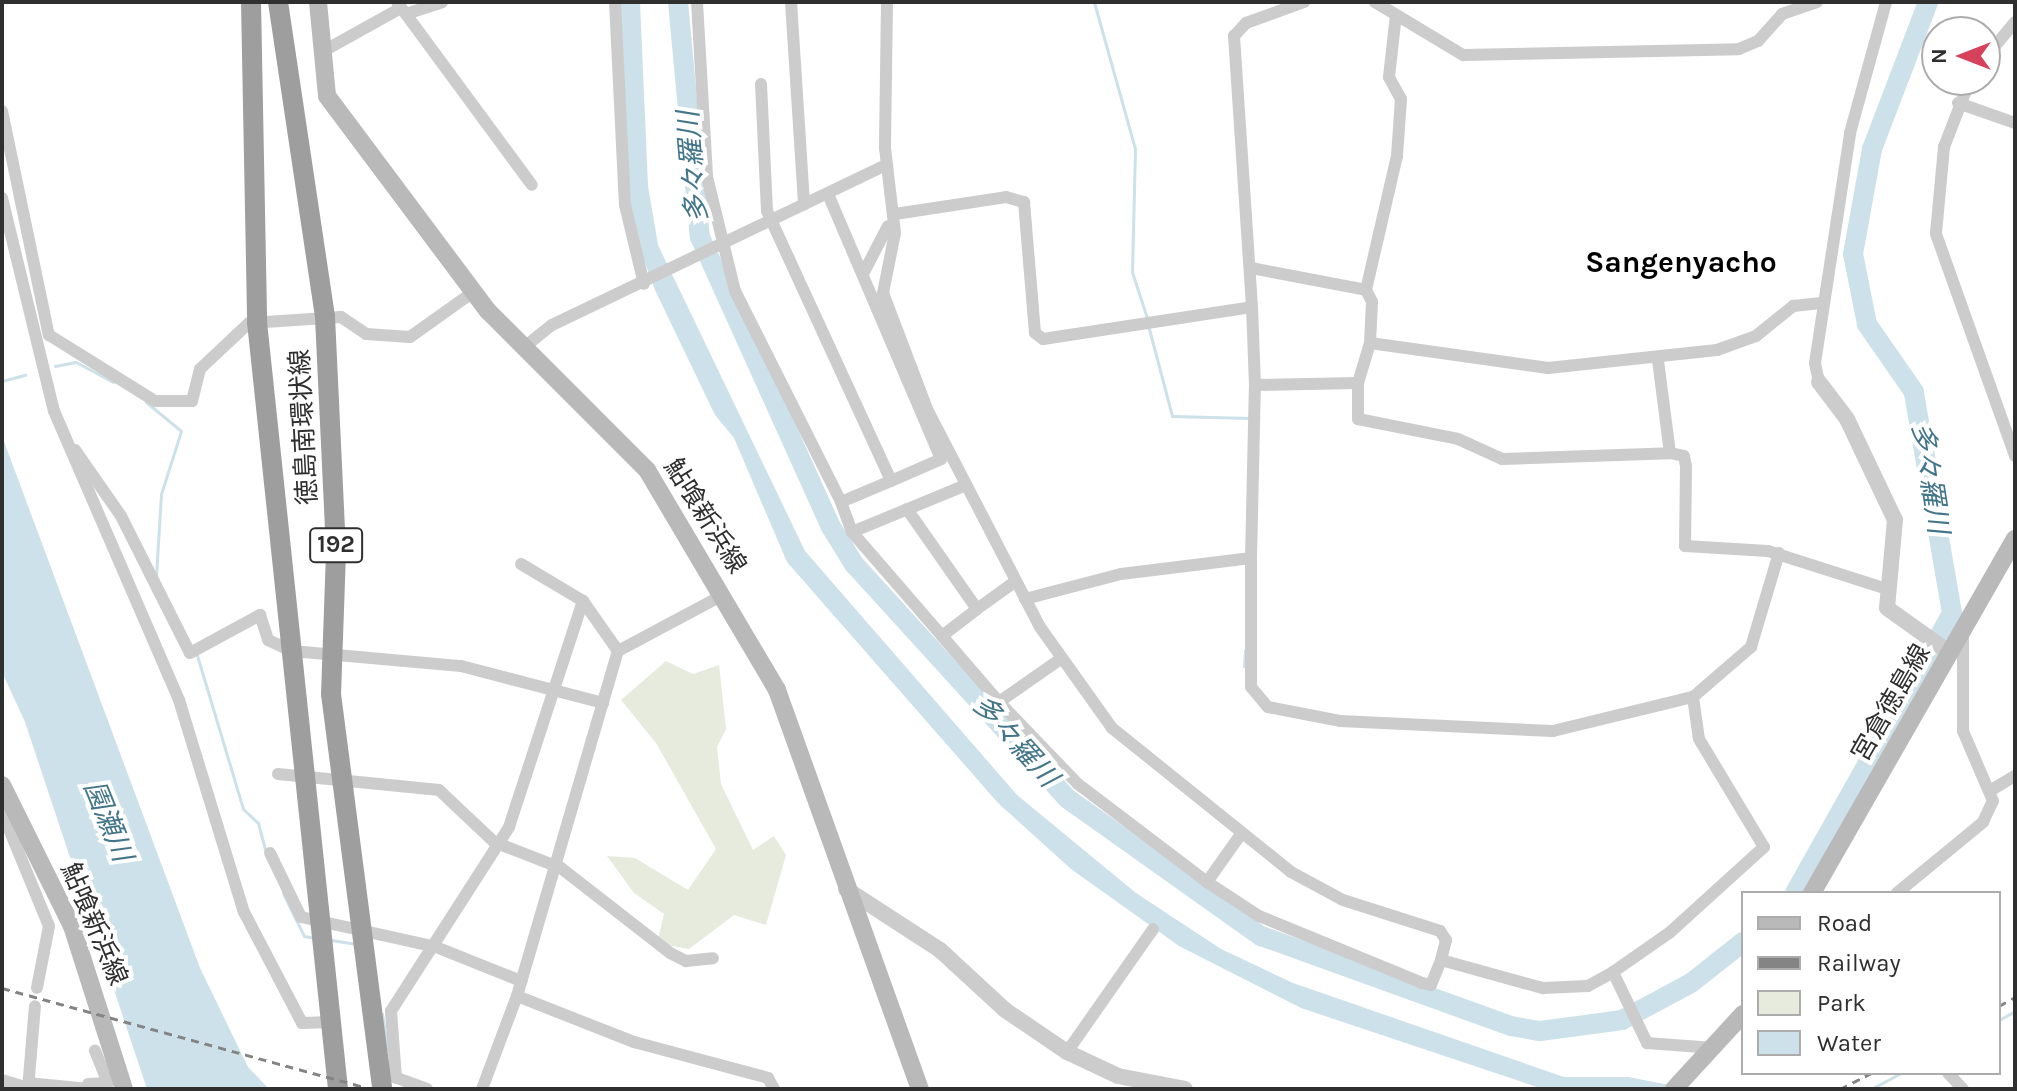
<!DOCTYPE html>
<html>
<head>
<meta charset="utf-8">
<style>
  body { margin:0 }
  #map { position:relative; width:2017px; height:1091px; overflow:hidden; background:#fff; font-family:Karla,"Noto Sans JP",sans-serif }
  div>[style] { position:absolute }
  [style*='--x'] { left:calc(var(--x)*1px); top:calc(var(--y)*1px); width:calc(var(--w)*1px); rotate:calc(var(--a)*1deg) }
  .green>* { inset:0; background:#e6ebde }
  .water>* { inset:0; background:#cce1e9 }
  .stream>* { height:3px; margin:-1.5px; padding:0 1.5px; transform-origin:1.5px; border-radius:1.5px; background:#cce1e9 }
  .river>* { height:20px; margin:-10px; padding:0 10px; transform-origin:10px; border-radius:10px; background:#cce1e9 }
  .minor>* { height:12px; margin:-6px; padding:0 6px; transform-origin:6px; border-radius:6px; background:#ccc }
  .tertiary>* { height:16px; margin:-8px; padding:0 8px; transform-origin:8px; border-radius:8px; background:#ccc }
  .secondary>* { height:18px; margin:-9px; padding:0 9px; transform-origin:9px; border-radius:9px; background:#b9b9b9 }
  .trunk>* { height:20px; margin:-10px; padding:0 10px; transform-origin:10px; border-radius:10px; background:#9e9e9e }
  .rail>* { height:3px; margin-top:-1.5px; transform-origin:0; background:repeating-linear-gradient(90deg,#848484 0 8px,transparent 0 14px) }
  span { translate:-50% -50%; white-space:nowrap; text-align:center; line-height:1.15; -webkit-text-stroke:8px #fff; paint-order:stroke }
  .shield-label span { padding:2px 6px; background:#fff; border:2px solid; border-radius:6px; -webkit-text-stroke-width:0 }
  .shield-label { font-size:24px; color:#2f2f2f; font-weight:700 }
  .street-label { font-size:26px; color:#2f2f2f }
  .water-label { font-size:28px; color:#44768b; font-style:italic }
  .quarter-label { font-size:30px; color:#000; font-weight:700 }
  .frame { position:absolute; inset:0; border:4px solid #2f2f2f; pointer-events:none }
  .legend { position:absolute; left:1741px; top:891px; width:260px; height:184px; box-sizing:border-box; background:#fff; border:2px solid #acacac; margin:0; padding:10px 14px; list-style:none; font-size:24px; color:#2f2f2f }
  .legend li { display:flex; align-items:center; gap:16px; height:40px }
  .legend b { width:40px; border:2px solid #acacac }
  .north { position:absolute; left:1921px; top:16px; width:80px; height:80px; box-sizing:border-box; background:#fff; border:2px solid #acacac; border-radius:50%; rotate:270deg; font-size:22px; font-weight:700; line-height:32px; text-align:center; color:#2f2f2f }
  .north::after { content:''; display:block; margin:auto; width:28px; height:36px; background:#d6415b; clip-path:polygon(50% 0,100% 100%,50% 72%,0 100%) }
</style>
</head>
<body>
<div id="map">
  <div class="green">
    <i style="clip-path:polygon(666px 661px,693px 674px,719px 665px,726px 729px,717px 747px,721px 784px,753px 850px,774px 836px,786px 855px,766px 925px,734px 915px,689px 949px,657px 943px,664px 914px,634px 893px,607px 856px,635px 858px,688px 890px,716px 849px,656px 743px,621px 700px)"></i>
  </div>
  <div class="water">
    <i style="clip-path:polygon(619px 2px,640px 2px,648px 186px,658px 245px,805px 551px,1017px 795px,1136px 893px,1221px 949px,1293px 983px,1564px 1077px,1628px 1077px,1690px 1089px,1543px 1089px,1301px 1008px,1179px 946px,1071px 869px,998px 803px,787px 562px,734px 438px,715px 415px,655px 290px,634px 233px,627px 177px)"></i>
    <i style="clip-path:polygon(2px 436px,200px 968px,248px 1067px,269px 1089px,147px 1089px,25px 722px,2px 672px)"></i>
  </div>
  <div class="stream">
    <i style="--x:1094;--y:2;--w:153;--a:74.4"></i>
    <i style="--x:1135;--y:149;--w:123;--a:91.4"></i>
    <i style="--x:1132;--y:272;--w:48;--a:71.9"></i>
    <i style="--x:1148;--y:325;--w:94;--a:75.2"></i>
    <i style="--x:1172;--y:416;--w:78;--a:1.5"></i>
    <i style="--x:55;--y:366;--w:21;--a:-11"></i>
    <i style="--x:76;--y:362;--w:42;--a:28.4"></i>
    <i style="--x:2;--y:381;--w:24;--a:-15"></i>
    <i style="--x:146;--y:402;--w:45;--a:39.6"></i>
    <i style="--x:181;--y:431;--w:66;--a:107.6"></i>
    <i style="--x:161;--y:494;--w:81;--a:93.5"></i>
    <i style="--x:196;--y:652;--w:164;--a:73.3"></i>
    <i style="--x:243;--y:809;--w:21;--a:43"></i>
    <i style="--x:258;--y:823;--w:30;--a:75"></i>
    <i style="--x:1244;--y:666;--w:16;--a:-86"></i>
    <i style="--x:283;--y:893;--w:48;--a:64"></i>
    <i style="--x:304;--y:936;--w:11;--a:10"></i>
    <i style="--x:331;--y:940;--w:24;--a:9"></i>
    <i style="--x:382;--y:1014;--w:36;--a:81"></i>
    <i style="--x:1999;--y:1020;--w:18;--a:-29"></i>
    <i style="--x:1871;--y:1089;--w:34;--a:-28"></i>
  </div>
  <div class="river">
    <i style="--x:678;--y:2;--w:236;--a:84.7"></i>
    <i style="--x:700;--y:237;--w:318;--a:65.7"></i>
    <i style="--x:831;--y:527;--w:44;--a:58.1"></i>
    <i style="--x:854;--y:564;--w:318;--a:47.7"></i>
    <i style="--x:1068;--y:799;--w:237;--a:35.4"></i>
    <i style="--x:1261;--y:936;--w:266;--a:19.8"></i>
    <i style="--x:1511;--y:1026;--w:29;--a:10"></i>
    <i style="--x:1540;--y:1031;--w:83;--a:-7.6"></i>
    <i style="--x:1622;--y:1020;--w:78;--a:-28.2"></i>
    <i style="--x:1691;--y:983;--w:66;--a:-38.3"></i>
    <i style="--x:1795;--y:893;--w:321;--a:-60.7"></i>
    <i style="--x:1952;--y:613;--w:224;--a:-99.8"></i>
    <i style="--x:1914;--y:392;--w:83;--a:-124.7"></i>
    <i style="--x:1867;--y:324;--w:71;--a:-101.3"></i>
    <i style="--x:1853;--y:254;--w:107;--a:-79.7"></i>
    <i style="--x:1872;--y:149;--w:157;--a:-69.1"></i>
  </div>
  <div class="minor">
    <i style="--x:397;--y:2;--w:227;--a:53.6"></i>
    <i style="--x:615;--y:2;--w:203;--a:87.2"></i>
    <i style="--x:625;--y:205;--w:81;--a:76.5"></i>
    <i style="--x:697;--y:2;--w:175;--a:86.7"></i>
    <i style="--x:707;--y:177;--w:117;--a:76.2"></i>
    <i style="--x:735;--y:291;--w:236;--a:63.3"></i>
    <i style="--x:841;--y:502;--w:54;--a:-22.8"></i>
    <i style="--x:791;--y:2;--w:203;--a:86.3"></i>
    <i style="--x:887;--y:2;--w:146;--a:90.8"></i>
    <i style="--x:885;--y:148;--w:86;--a:83.3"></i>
    <i style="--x:895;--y:233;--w:61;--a:101.3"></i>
    <i style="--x:883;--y:293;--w:124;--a:69.2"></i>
    <i style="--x:927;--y:409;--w:246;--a:62.6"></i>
    <i style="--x:1040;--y:627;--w:124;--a:54.5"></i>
    <i style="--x:1112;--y:728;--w:230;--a:38.8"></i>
    <i style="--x:1291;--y:872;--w:59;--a:28.3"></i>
    <i style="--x:1343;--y:900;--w:102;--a:17.7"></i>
    <i style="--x:1440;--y:931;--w:11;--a:56"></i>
    <i style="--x:1446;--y:940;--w:21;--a:104"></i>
    <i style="--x:1441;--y:960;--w:106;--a:15.4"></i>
    <i style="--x:1543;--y:988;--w:45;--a:-2.5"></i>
    <i style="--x:1588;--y:986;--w:29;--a:-29"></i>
    <i style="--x:1613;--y:972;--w:79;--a:64.4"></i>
    <i style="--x:1647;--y:1043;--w:67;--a:4.3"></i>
    <i style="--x:1375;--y:2;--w:103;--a:31.1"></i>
    <i style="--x:1463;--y:55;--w:276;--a:-1.2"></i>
    <i style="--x:1739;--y:49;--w:21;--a:-23"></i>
    <i style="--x:1758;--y:41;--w:36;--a:-48"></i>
    <i style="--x:1782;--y:14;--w:37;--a:-19"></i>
    <i style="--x:406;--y:14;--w:38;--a:-18"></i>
    <i style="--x:320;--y:53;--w:93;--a:-29.1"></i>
    <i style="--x:1985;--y:58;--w:47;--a:-50.2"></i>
    <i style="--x:1970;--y:80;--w:72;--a:111.2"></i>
    <i style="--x:1944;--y:147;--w:87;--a:95.3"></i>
    <i style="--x:1936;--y:234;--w:236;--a:70.4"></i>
    <i style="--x:761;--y:84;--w:127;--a:87.3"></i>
    <i style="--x:767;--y:211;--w:297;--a:65.3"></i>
    <i style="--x:891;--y:481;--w:55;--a:-23.7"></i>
    <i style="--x:941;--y:459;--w:288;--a:-113.1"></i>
    <i style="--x:1958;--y:103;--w:60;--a:19.3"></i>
    <i style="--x:2;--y:111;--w:229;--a:78.2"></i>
    <i style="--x:49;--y:335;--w:125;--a:31.9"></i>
    <i style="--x:155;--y:401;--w:37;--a:0"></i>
    <i style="--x:192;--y:401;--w:33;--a:-76"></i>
    <i style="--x:200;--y:369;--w:67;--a:-43.2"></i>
    <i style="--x:249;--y:323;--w:92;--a:-3.7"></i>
    <i style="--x:341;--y:317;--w:30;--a:34"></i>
    <i style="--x:366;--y:334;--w:44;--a:3.9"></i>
    <i style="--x:410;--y:337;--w:77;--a:-35.5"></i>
    <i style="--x:2;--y:198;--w:219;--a:76.3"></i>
    <i style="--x:54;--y:411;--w:315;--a:66.6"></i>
    <i style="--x:179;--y:700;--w:222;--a:73"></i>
    <i style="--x:244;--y:912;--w:125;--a:62.4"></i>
    <i style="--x:302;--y:1023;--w:28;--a:-2"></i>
    <i style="--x:895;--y:214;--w:112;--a:-8.7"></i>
    <i style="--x:1006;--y:197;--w:19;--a:16"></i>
    <i style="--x:1024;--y:202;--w:131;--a:85.2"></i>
    <i style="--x:1035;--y:333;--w:10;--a:37"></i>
    <i style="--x:1043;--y:339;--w:211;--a:-8.7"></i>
    <i style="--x:1252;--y:307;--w:272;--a:-93.8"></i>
    <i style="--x:1234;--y:36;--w:18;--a:-47"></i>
    <i style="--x:1246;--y:23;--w:62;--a:-19.9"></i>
    <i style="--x:1251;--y:268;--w:117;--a:10.8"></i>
    <i style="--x:1366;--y:290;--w:138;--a:-77"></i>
    <i style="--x:1397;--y:156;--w:57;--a:-86"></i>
    <i style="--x:1401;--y:99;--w:25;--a:-119"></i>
    <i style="--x:1389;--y:77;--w:62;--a:-83.6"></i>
    <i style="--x:863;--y:274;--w:54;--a:-62.5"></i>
    <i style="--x:1366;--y:290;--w:13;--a:63"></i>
    <i style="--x:1372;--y:302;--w:41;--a:92.8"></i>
    <i style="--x:1370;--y:343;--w:180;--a:8"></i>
    <i style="--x:1548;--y:368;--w:170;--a:-6.1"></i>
    <i style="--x:1717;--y:350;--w:41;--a:-19.7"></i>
    <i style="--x:1756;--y:336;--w:48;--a:-39"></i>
    <i style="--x:1793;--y:306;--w:31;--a:-6"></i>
    <i style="--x:1252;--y:307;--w:78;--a:87.8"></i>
    <i style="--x:1255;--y:385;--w:103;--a:-1.1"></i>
    <i style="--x:1358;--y:383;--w:42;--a:-73.3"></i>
    <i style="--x:522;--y:349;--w:38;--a:-39"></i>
    <i style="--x:552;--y:325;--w:370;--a:-25.6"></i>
    <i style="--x:1819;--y:382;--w:19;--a:-102"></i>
    <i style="--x:1815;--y:363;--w:233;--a:-81.3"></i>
    <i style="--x:1850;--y:133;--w:136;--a:-74.6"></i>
    <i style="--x:1358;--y:383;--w:36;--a:90"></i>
    <i style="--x:1358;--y:419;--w:102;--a:11.3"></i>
    <i style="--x:1458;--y:439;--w:48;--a:24.4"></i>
    <i style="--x:1502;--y:459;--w:168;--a:-2"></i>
    <i style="--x:1670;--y:453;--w:93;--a:-97.4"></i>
    <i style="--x:75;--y:450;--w:80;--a:55.1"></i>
    <i style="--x:121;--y:516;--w:153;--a:63.3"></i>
    <i style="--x:190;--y:653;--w:80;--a:-28.5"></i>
    <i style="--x:260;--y:615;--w:26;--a:72"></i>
    <i style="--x:268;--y:640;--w:26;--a:25"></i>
    <i style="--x:292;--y:651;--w:170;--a:5.1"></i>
    <i style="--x:461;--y:666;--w:147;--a:14.6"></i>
    <i style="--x:1670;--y:453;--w:14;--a:12"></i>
    <i style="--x:1684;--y:456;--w:10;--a:79"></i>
    <i style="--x:1686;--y:466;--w:80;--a:90.7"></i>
    <i style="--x:1685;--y:546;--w:83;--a:3.4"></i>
    <i style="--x:1768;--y:551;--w:122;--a:17.7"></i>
    <i style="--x:841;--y:502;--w:32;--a:70"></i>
    <i style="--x:852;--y:532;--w:123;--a:-22.4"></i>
    <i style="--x:907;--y:509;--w:122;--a:55"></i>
    <i style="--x:977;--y:609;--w:48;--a:-35.7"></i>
    <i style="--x:852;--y:532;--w:138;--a:49.1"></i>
    <i style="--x:942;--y:636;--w:44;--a:-37.6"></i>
    <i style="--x:1251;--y:558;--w:129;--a:90"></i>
    <i style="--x:1251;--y:687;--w:26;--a:50"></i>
    <i style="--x:1268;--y:707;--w:73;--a:11"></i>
    <i style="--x:1340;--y:721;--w:213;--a:2.7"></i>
    <i style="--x:1553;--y:731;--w:144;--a:-13.7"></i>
    <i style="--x:1693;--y:697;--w:42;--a:81.9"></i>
    <i style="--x:1699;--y:739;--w:126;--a:59"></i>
    <i style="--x:1764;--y:847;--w:128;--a:137.8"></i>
    <i style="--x:1669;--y:933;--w:68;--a:145.1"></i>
    <i style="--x:521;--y:564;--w:72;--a:30.8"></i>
    <i style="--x:583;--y:601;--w:61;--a:55"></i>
    <i style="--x:1025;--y:599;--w:99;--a:-14.6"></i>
    <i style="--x:1121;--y:574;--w:131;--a:-7"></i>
    <i style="--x:1251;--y:558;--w:173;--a:-88.7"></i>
    <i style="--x:942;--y:636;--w:87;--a:49.2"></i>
    <i style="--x:999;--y:702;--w:77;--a:-34.9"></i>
    <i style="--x:1693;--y:697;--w:77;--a:-40.8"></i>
    <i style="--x:1751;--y:647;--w:98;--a:-73.4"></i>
    <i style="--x:999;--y:702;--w:114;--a:46.1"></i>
    <i style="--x:1078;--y:784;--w:162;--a:37.2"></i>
    <i style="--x:1207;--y:882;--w:59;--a:-54.7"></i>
    <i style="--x:278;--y:774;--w:162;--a:5.7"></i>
    <i style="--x:439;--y:790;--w:76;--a:43.4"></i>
    <i style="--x:494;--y:842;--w:72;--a:21.2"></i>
    <i style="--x:561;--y:868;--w:138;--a:37.9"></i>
    <i style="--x:670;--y:953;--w:18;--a:27"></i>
    <i style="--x:686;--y:961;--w:27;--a:-6"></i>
    <i style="--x:1993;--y:789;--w:26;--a:-31"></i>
    <i style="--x:2;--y:812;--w:123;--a:67.6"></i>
    <i style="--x:49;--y:926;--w:63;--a:101"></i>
    <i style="--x:270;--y:853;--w:71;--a:64.2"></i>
    <i style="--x:301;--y:917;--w:138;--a:12.5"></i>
    <i style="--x:436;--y:947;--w:92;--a:21.8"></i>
    <i style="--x:1207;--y:882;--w:62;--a:33.2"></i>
    <i style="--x:1259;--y:916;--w:176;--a:22.3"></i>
    <i style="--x:1422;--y:983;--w:9;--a:13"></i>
    <i style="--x:1431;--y:985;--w:27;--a:-68"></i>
    <i style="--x:1897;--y:893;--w:112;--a:-39.5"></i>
    <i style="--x:1983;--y:822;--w:23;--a:-65"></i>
    <i style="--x:1993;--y:801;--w:76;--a:-113.2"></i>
    <i style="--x:1963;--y:731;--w:97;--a:-90"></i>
    <i style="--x:517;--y:996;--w:126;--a:21.5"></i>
    <i style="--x:634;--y:1042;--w:139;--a:15"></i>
    <i style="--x:768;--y:1078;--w:13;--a:61"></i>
    <i style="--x:1067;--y:1052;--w:150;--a:-55"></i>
    <i style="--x:1948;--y:1073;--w:22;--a:47"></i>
    <i style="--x:2;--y:1080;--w:27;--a:17"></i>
    <i style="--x:28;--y:1083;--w:61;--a:5.6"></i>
    <i style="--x:88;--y:1084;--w:20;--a:-3"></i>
    <i style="--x:108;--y:1083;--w:35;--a:-112"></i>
    <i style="--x:28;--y:1089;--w:83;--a:-85.2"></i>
    <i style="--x:427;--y:1089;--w:33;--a:-160"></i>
    <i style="--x:396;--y:1078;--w:67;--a:-94.3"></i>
    <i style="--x:391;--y:1011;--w:219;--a:-57.3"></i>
    <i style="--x:509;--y:827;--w:238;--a:-71.9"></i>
    <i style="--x:482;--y:1089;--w:99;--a:-69.4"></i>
    <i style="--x:517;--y:996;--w:359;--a:-73.7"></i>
    <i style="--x:618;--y:651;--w:119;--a:-28.1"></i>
  </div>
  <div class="tertiary">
    <i style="--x:1819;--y:382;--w:46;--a:52.9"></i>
    <i style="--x:1847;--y:419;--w:112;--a:64.6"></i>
    <i style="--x:1895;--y:520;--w:88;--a:95.2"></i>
    <i style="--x:1887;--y:608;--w:77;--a:35.5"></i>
    <i style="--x:846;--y:889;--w:112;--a:33"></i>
    <i style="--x:940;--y:950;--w:88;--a:42.7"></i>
    <i style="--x:1005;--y:1010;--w:75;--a:34.1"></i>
    <i style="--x:1067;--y:1052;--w:56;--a:25.2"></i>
    <i style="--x:1118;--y:1076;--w:68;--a:11"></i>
  </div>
  <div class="secondary">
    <i style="--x:318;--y:2;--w:94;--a:84.5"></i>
    <i style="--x:327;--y:96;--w:269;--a:53.2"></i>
    <i style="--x:488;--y:311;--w:225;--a:45"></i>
    <i style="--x:647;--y:470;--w:256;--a:59.4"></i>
    <i style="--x:777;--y:690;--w:424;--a:70.3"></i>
    <i style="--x:2;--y:785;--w:157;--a:63.6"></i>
    <i style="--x:72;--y:926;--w:171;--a:72.3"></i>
    <i style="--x:1812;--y:893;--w:408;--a:-60.2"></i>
    <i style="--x:1674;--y:1089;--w:102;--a:-47.4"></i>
  </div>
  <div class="trunk">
    <i style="--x:251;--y:2;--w:320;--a:88.9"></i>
    <i style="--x:257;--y:322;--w:771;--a:83.97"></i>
    <i style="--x:278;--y:2;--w:318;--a:81.5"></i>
    <i style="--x:325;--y:317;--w:235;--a:87.3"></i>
    <i style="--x:336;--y:552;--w:142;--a:92"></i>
    <i style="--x:331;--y:694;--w:398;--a:82.6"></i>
  </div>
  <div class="rail">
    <i style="--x:2;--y:988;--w:382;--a:15.3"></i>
    <i style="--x:1999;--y:1006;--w:18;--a:-29"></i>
    <i style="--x:1840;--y:1089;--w:35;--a:-27"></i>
  </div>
  <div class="shield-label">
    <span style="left:336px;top:545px">192</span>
  </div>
  <div class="street-label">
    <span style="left:304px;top:427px;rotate:-93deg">徳島南環状線</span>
    <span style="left:705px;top:516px;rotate:58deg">鮎喰新浜線</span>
    <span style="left:1891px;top:703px;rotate:-60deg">宮倉徳島線</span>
    <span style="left:94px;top:924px;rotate:67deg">鮎喰新浜線</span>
  </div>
  <div class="water-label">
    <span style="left:693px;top:167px;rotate:-95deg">多々羅川</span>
    <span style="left:1930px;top:478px;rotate:81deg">多々羅川</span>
    <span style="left:1015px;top:741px;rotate:48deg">多々羅川</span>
    <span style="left:108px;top:821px;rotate:68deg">園瀬川</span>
  </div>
  <div class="quarter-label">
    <span style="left:1681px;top:262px">Sangenyacho</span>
  </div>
  <div class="frame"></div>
  <ul class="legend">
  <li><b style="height:10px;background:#b9b9b9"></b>Road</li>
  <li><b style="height:10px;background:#848484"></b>Railway</li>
  <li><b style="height:22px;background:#e6ebde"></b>Park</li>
  <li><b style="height:22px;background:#cce1e9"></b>Water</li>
  </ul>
  <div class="north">N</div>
</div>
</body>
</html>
